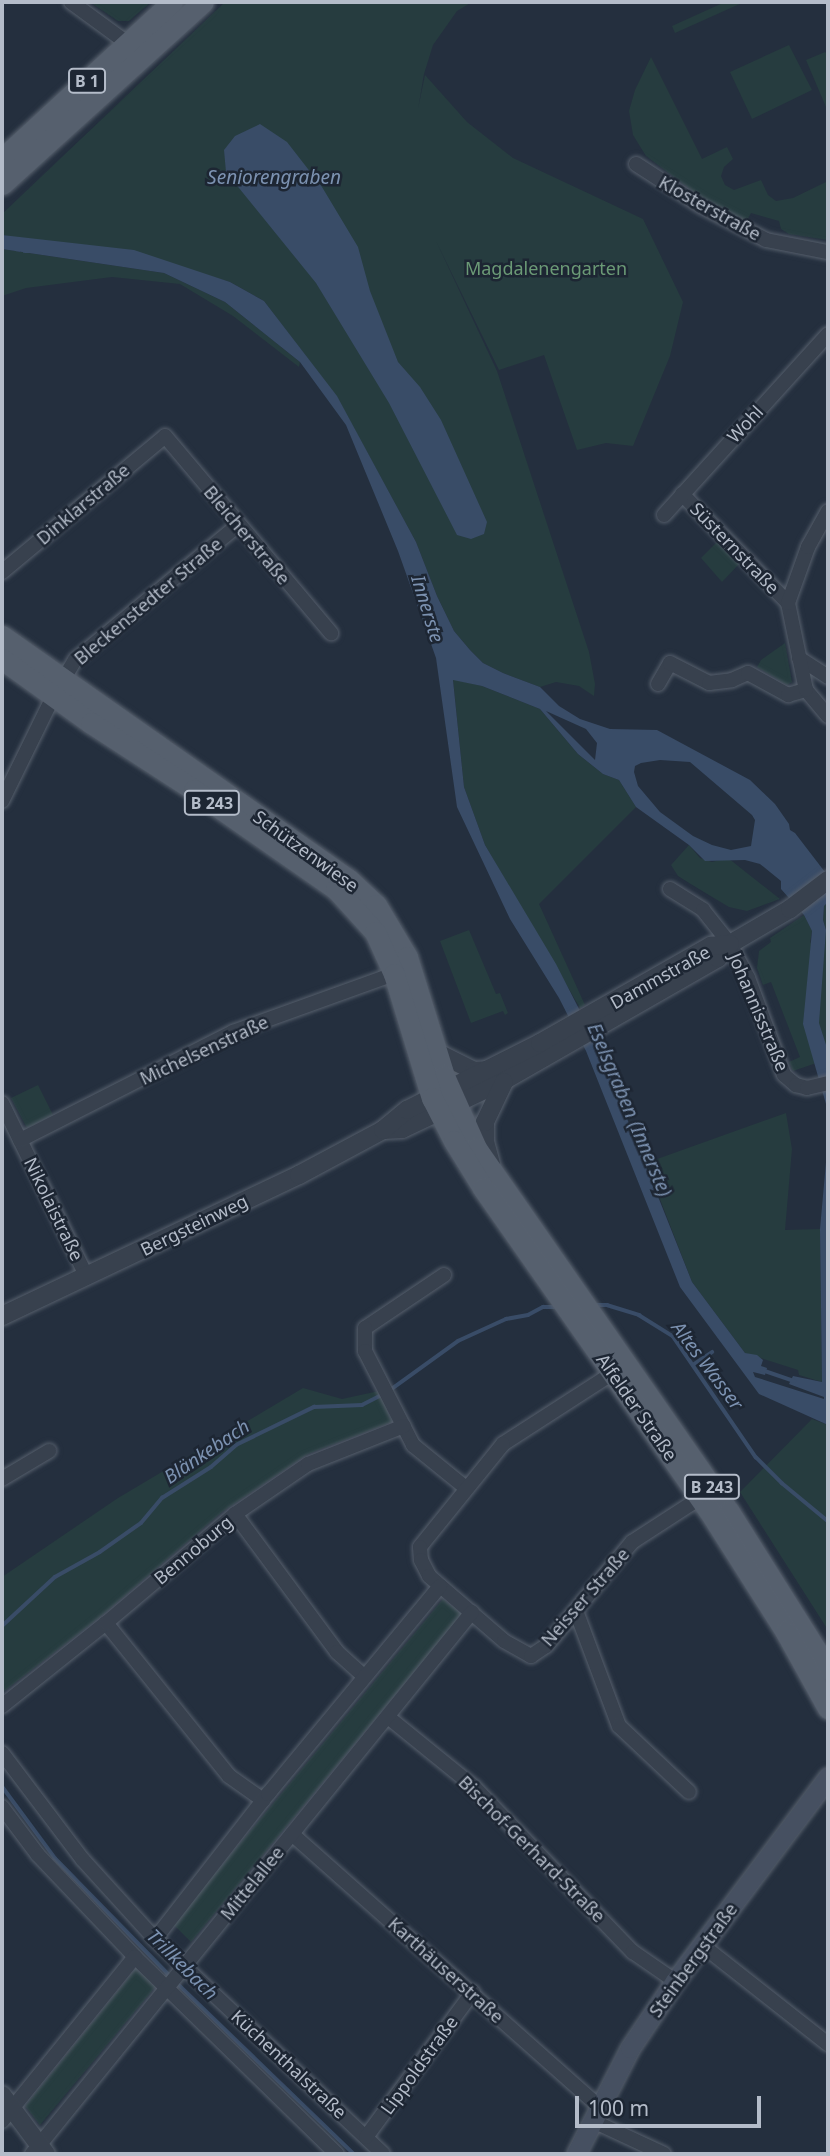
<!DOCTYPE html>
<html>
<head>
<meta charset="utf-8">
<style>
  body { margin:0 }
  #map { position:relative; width:830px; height:2156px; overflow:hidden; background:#242f3e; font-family:"Noto Sans",sans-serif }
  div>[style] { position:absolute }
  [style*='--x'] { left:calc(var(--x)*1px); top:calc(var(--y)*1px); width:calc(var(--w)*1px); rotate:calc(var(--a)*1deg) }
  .green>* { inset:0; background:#263c3f }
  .water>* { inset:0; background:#394c67 }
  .stream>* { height:3.5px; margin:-1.75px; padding:0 1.75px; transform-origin:1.75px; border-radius:1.75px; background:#394c67 }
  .roads { filter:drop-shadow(0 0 2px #565f6c) drop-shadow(0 0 2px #565f6c) }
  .minor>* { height:14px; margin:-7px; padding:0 7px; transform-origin:7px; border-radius:7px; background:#38414e }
  .tertiary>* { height:18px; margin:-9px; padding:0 9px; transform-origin:9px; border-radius:9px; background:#38414e }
  .secondary>* { height:19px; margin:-9.5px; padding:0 9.5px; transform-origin:9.5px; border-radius:9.5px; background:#465061 }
  .primary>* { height:21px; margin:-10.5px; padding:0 10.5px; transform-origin:10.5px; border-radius:10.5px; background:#56606e }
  span { translate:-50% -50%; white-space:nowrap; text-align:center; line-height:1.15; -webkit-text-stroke:5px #1d2633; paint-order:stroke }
  .shield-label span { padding:2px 5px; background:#1d2633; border:2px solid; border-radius:5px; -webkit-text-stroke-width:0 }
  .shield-label { font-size:16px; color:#b4bcc9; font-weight:700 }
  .street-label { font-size:18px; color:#b4bcc9 }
  .park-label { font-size:18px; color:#6b9a76 }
  .water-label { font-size:19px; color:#7c92b1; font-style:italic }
  .frame { position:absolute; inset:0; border:4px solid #b4bcc9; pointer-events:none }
  .scale { position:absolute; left:575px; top:2096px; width:186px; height:32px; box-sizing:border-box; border:4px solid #b4bcc9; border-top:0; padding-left:9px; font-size:21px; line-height:24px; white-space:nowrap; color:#b4bcc9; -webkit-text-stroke:5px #1d2633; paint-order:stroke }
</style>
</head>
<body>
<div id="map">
  <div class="green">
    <i style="clip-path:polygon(90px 2px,151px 2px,129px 21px,118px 21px)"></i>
    <i style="clip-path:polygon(225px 2px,472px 2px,457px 11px,433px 45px,424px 74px,418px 109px,425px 75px,467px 122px,513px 158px,643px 219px,683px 302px,670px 356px,633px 446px,606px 443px,577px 450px,544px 355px,499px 370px,436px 241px,497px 371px,589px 652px,595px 684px,594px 696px,579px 686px,556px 682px,540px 687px,503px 673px,483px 663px,470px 650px,454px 631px,437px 596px,416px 542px,337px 397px,264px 301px,230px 282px,183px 268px,2px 235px,2px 214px)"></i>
    <i style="clip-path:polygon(725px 2px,744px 2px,675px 33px,672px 26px)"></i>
    <i style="clip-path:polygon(789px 45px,812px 90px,752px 119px,730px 72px)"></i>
    <i style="clip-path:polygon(825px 52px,828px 55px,826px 107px,806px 60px)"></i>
    <i style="clip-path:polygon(651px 57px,702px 159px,727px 147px,733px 159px,724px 167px,721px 176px,725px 185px,734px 190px,761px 180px,768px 195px,776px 201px,793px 198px,828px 181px,828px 240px,789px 234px,781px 229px,779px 221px,751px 213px,746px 222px,702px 198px,646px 156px,633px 135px,629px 111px,635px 90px)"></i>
    <i style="clip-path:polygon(2px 249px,164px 273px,225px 302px,300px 362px,299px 367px,233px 316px,180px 284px,112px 277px,26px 288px,2px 296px)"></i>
    <i style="clip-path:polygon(719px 540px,741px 562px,722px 582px,701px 558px)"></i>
    <i style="clip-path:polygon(785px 643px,792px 682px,787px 685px,757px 667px,761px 660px)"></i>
    <i style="clip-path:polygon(453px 679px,482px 686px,540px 709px,578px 754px,603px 774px,619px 780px,636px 807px,539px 904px,585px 1005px,580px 1008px,485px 845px,464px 787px)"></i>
    <i style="clip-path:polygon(689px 845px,700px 858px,712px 862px,728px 858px,780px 899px,747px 911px,729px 907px,689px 883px,678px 876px,671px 865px)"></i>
    <i style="clip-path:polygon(828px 902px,828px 1059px,793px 1071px,789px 1062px,800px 1057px,771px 982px,763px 985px,757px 968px,759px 951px,771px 942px,770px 938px,804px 915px,812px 931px,810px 943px,826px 930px,823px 920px,824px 906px)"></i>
    <i style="clip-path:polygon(469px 930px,496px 994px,500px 993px,508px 1013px,505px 1015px,503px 1011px,471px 1023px,440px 941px)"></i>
    <i style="clip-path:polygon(38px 1085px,53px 1115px,27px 1128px,11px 1098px)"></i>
    <i style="clip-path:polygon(786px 1113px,792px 1149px,785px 1230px,820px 1229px,822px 1382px,799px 1375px,798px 1370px,745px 1353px,692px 1282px,646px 1163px)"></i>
    <i style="clip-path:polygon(303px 1388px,342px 1399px,379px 1391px,392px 1422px,308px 1454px,222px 1512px,99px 1618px,2px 1693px,2px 1577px,118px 1498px)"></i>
    <i style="clip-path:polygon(812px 1419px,828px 1425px,828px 1630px,740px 1492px)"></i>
    <i style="clip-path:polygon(443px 1599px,462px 1614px,191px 1942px,173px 1924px)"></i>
    <i style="clip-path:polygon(137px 1967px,157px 1985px,40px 2125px,25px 2106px)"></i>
  </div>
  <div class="water">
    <i style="clip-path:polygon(260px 124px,287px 142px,322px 187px,358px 247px,370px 291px,398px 362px,420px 387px,441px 420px,487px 522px,484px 534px,471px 539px,457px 535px,389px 403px,316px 283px,226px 172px,224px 150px,235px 136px)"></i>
    <i style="clip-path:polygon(evenodd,2px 235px,134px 250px,230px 282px,264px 301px,337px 396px,416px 542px,437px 596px,454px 631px,470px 650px,483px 663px,503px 673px,540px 687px,559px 706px,580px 719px,610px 729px,657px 730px,750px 780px,775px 804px,789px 824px,790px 830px,795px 833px,828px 876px,828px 902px,824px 906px,823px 920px,826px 930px,819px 1023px,828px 1051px,828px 1111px,803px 1024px,812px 931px,804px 915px,781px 889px,781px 881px,760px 864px,745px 860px,705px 861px,689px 845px,636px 807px,619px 780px,603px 774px,578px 754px,540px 709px,482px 686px,453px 680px,464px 787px,485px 845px,556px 964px,599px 1048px,692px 1282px,745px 1353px,757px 1355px,763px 1360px,761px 1366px,767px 1368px,765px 1375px,753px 1372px,755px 1377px,824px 1399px,824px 1397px,789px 1384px,793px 1376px,822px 1382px,820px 1229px,828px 1140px,828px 1425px,759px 1394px,680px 1287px,586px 1051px,559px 998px,510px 919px,457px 807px,436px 658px,398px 551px,346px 425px,300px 362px,225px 302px,164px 273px,2px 249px,2px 235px,546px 711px,586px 729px,597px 743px,595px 760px,546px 711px,2px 235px,660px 760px,690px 762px,752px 815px,755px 820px,751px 846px,731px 850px,712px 845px,693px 836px,660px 812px,638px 786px,634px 772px,635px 766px,641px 763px,660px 760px)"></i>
  </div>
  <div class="stream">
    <i style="--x:597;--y:1305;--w:10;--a:0"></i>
    <i style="--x:607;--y:1305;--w:34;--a:17"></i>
    <i style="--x:639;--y:1315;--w:40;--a:32"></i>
    <i style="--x:673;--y:1336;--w:147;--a:55.6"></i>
    <i style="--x:756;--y:1457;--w:37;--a:45"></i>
    <i style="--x:782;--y:1483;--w:60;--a:39.6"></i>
    <i style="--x:693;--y:1365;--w:23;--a:-34"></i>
    <i style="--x:762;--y:1370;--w:34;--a:19"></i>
    <i style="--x:389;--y:1391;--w:85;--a:-35.9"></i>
    <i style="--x:458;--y:1341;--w:53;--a:-24.6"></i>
    <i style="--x:506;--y:1319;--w:22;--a:-10"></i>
    <i style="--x:528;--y:1315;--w:17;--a:-28"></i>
    <i style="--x:543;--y:1307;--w:14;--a:0"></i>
    <i style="--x:2;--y:1626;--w:72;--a:-42.8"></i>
    <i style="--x:55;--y:1577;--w:51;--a:-29.1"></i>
    <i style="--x:100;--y:1552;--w:50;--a:-35.3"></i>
    <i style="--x:141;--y:1523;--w:33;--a:-50"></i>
    <i style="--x:162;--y:1498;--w:58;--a:-32.3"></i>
    <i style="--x:211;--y:1467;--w:33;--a:-41"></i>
    <i style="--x:236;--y:1445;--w:87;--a:-26"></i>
    <i style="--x:314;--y:1407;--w:48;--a:-2.4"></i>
    <i style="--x:362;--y:1405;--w:22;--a:-27"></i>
    <i style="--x:2;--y:1786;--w:89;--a:53.6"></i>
    <i style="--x:55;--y:1858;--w:168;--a:45.7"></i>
    <i style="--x:177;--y:1983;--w:246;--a:44"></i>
  </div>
  <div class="roads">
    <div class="minor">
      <i style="--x:71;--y:2;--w:69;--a:36.2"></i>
      <i style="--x:636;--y:164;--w:77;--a:32.9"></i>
      <i style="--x:701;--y:206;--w:73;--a:27.6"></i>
      <i style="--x:766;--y:240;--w:63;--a:11"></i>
      <i style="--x:682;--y:494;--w:152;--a:45.8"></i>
      <i style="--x:664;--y:515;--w:244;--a:-47.8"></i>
      <i style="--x:2;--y:572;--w:212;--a:-39.8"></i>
      <i style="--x:165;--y:436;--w:258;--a:49.9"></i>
      <i style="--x:799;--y:658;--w:35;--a:33"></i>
      <i style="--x:658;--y:684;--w:24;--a:-60"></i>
      <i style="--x:670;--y:663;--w:44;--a:27.1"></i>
      <i style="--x:709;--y:683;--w:23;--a:-7"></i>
      <i style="--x:732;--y:680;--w:17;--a:-24"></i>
      <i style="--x:748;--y:673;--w:46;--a:28.8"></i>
      <i style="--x:788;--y:695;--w:19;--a:-16"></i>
      <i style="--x:806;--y:690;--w:34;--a:50"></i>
      <i style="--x:806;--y:690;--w:89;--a:-101.7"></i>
      <i style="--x:788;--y:603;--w:59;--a:-70.3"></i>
      <i style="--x:808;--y:547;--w:41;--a:-60.9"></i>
      <i style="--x:2;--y:801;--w:116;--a:-63.9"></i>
      <i style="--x:53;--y:697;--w:43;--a:-59.3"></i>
      <i style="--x:75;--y:660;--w:212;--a:-39.6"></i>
      <i style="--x:670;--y:889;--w:39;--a:32"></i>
      <i style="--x:703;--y:910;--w:43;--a:51.5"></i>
      <i style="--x:730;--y:944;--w:38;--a:62"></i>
      <i style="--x:748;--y:978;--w:103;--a:69.6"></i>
      <i style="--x:784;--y:1075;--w:16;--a:40"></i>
      <i style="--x:796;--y:1085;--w:11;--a:15"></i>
      <i style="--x:807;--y:1088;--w:22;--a:-13"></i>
      <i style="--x:2;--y:1103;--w:194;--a:64"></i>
      <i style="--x:20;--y:1140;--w:239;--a:-26.9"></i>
      <i style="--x:233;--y:1032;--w:171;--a:-19.8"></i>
      <i style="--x:444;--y:1275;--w:95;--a:146.1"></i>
      <i style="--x:365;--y:1328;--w:23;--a:90"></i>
      <i style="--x:365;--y:1351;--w:106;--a:62.9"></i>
      <i style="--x:413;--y:1445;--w:68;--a:39.1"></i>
      <i style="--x:613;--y:1373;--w:131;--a:147.2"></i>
      <i style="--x:503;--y:1444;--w:132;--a:128.9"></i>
      <i style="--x:420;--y:1547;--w:13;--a:86"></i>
      <i style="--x:421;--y:1560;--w:18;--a:63"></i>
      <i style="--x:429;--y:1576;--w:99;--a:40.9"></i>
      <i style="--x:504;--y:1641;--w:31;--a:29"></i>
      <i style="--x:531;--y:1656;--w:18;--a:-34"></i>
      <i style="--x:546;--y:1646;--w:135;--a:-50.4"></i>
      <i style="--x:632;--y:1542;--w:81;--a:-32.9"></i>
      <i style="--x:2;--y:1479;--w:55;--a:-30.8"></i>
      <i style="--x:235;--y:1514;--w:172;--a:53.5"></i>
      <i style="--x:337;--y:1652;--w:36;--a:42"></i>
      <i style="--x:576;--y:1611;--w:123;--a:69.5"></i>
      <i style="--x:619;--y:1726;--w:96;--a:43.3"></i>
      <i style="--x:106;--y:1623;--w:196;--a:51.2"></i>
      <i style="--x:229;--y:1776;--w:42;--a:35.2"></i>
      <i style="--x:2;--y:1706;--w:133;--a:-38.6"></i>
      <i style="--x:106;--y:1623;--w:169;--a:-40.2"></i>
      <i style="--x:235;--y:1514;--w:88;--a:-34.4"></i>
      <i style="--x:308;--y:1464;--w:103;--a:-21.6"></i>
      <i style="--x:388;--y:1717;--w:111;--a:39.1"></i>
      <i style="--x:474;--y:1787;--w:229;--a:46.1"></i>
      <i style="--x:633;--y:1952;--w:51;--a:34.6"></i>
      <i style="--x:2;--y:1753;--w:134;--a:52.9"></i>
      <i style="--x:83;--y:1860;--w:107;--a:47.7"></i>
      <i style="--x:155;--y:1939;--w:313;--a:43.3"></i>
      <i style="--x:2;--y:1807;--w:60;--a:53.1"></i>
      <i style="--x:38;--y:1855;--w:141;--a:46.4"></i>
      <i style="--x:135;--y:1957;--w:282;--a:44.3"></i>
      <i style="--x:292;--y:1834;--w:411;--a:41.6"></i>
      <i style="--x:155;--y:1939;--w:184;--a:-52.1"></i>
      <i style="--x:268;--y:1794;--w:270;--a:-50.4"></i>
      <i style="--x:702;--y:1945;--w:160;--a:38.2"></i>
      <i style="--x:2;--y:2121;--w:211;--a:-51"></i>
      <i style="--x:593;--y:2121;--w:78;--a:24.9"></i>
      <i style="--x:366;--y:2137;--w:180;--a:-53.6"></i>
      <i style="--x:32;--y:2154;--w:698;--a:-50.93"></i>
    </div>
    <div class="tertiary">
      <i style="--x:436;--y:1052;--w:42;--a:26.6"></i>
      <i style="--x:474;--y:1071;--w:16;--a:-4"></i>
      <i style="--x:383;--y:1130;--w:19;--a:-3"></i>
      <i style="--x:402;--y:1129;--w:114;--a:-25.4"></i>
      <i style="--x:505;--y:1080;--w:245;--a:-29.8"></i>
      <i style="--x:718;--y:958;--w:18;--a:-49"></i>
      <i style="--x:730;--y:944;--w:69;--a:-30.3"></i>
      <i style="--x:790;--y:909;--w:48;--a:-37.3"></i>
      <i style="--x:491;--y:1164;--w:24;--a:-105"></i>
      <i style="--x:485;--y:1141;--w:19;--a:-90"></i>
      <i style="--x:485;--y:1122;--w:44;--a:-64.6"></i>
      <i style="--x:2;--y:1316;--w:329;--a:-25.4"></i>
      <i style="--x:299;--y:1175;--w:95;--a:-28.2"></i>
      <i style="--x:383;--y:1130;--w:31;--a:-40"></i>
      <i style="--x:407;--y:1110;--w:149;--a:-26.7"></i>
      <i style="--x:540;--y:1043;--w:197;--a:-29.6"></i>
      <i style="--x:711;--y:946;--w:19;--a:-6"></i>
      <i style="--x:2;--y:2095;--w:74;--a:53.3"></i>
    </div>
    <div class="secondary">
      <i style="--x:576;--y:2154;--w:119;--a:-63"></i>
      <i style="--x:630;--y:2048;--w:81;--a:-56.1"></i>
      <i style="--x:675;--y:1981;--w:255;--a:-53.1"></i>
    </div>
    <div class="primary">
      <i style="--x:2;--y:159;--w:231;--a:-42.7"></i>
      <i style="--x:2;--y:184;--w:271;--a:-42.2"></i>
      <i style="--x:2;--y:636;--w:423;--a:35.1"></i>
      <i style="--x:348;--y:879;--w:38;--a:43"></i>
      <i style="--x:376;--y:905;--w:61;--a:59.2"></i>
      <i style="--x:407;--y:957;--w:125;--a:72.7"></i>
      <i style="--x:444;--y:1076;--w:79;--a:66"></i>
      <i style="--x:476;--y:1148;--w:443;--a:55.2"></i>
      <i style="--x:729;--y:1512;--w:186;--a:57.8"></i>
      <i style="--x:2;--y:659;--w:110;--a:35.7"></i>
      <i style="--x:91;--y:723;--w:123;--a:33"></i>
      <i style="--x:194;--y:790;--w:173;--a:34.9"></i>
      <i style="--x:336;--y:889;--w:58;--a:47.8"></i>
      <i style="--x:375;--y:932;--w:46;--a:65.7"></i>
      <i style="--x:394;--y:974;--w:130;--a:73"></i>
      <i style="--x:432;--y:1098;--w:48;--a:62.9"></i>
      <i style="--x:454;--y:1141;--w:55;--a:58.3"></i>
      <i style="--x:483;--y:1188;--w:392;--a:55"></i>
      <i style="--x:708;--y:1509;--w:146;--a:57.6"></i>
      <i style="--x:786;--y:1632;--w:87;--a:61.1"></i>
    </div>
  </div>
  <div class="shield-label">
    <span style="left:87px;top:81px">B 1</span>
    <span style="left:212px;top:803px">B 243</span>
    <span style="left:712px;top:1487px">B 243</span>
  </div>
  <div class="street-label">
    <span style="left:710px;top:208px;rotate:29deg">Klosterstraße</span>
    <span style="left:745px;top:424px;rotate:-47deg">Wohl</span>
    <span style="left:83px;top:504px;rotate:-40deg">Dinklarstraße</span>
    <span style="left:247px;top:535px;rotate:50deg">Bleicherstraße</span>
    <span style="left:735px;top:548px;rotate:46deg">Süsternstraße</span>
    <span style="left:148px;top:601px;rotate:-40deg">Bleckenstedter Straße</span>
    <span style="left:306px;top:851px;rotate:36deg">Schützenwiese</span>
    <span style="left:660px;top:977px;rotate:-29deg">Dammstraße</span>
    <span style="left:759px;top:1012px;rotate:67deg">Johannisstraße</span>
    <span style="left:204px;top:1050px;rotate:-25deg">Michelsenstraße</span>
    <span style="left:54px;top:1209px;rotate:64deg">Nikolaistraße</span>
    <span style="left:194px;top:1225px;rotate:-26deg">Bergsteinweg</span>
    <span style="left:637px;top:1407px;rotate:55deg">Alfelder Straße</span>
    <span style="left:193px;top:1550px;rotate:-40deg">Bennoburg</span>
    <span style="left:585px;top:1597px;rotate:-49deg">Neisser Straße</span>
    <span style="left:532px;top:1849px;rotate:45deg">Bischof-Gerhard-Straße</span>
    <span style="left:252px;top:1883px;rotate:-51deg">Mittelallee</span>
    <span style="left:693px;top:1960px;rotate:-54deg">Steinbergstraße</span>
    <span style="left:446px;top:1970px;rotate:42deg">Karthäuserstraße</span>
    <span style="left:289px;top:2064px;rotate:43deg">Küchenthalstraße</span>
    <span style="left:419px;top:2065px;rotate:-54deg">Lippoldstraße</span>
  </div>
  <div class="park-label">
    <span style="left:546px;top:268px">Magdalenengarten</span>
  </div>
  <div class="water-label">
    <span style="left:274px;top:178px">Seniorengraben</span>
    <span style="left:427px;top:609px;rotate:73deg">Innerste</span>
    <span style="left:629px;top:1110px;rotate:67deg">Eselsgraben (Innerste)</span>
    <span style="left:707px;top:1366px;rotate:53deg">Altes Wasser</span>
    <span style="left:207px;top:1452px;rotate:-34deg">Blänkebach</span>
    <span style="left:182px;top:1965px;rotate:45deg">Trillkebach</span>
  </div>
  <div class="frame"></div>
  <div class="scale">100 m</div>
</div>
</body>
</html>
